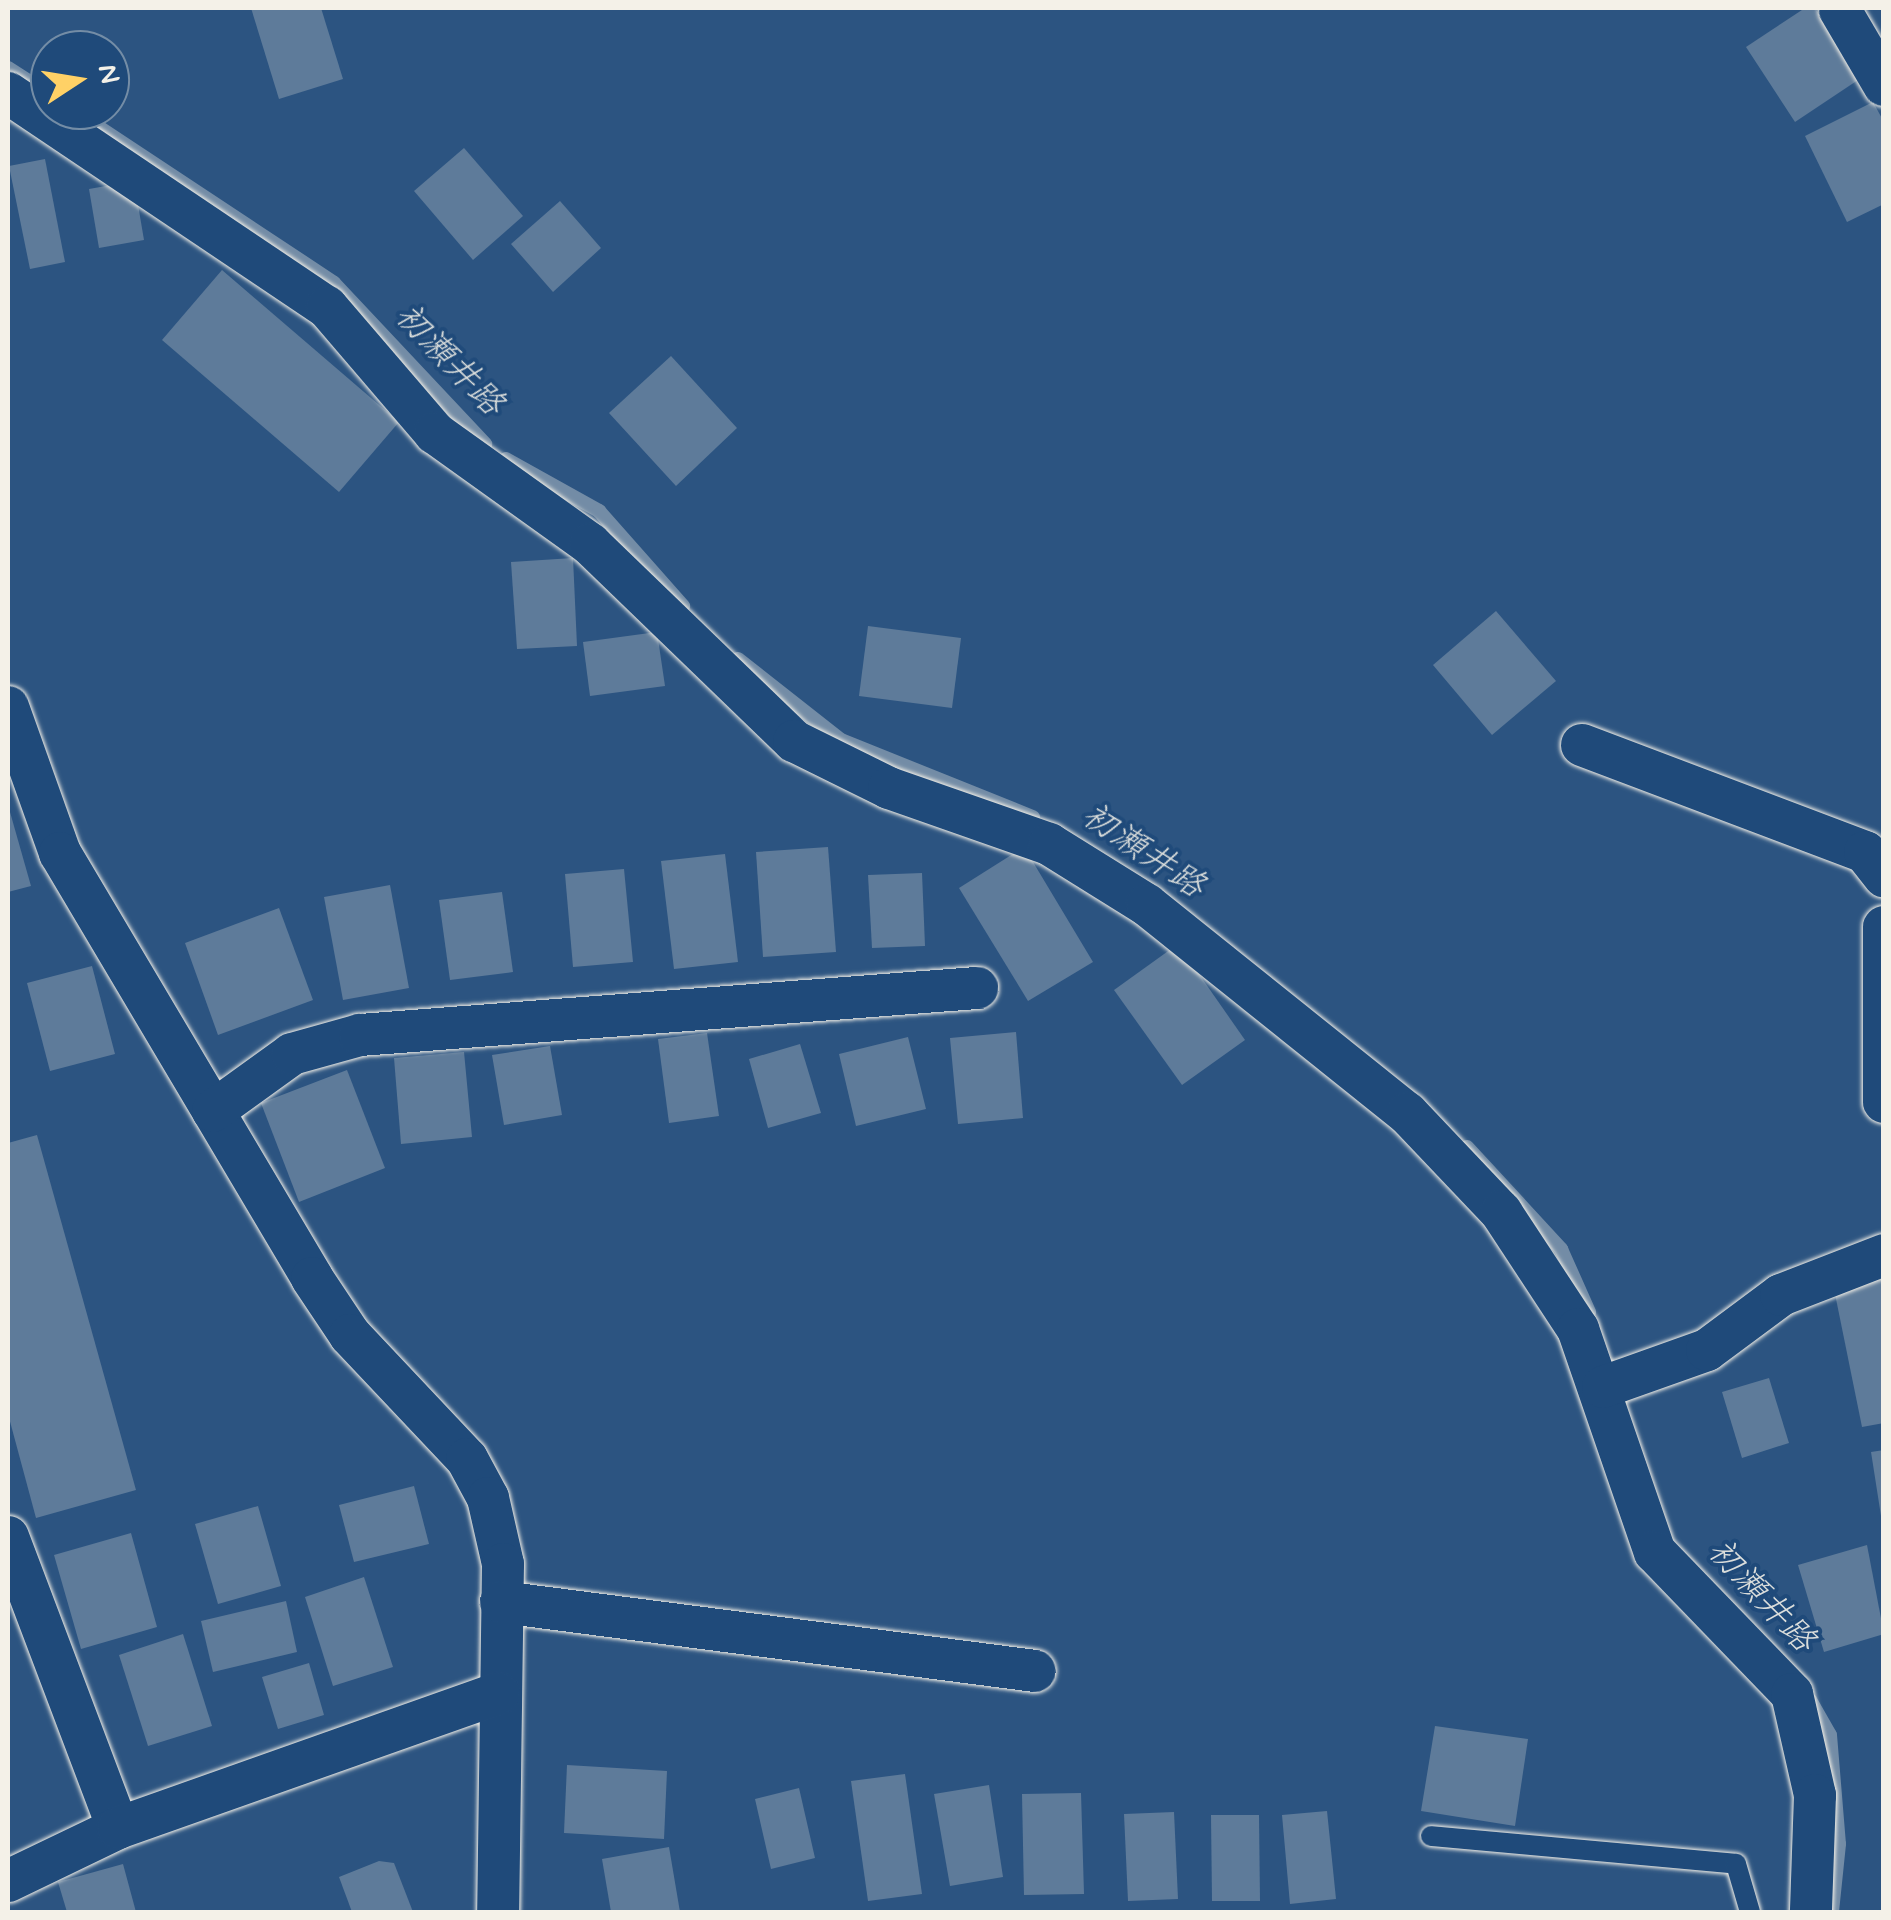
<!DOCTYPE html>
<html>
<head>
<meta charset="utf-8">
<style>
  body { margin:0 }
  #map { position:relative; width:1891px; height:1920px; overflow:hidden; background:#2c5481; font-family:Mynerve,"Klee One",sans-serif }
  div>[style] { position:absolute }
  [style*='--x'] { left:calc(var(--x)*1px); top:calc(var(--y)*1px); width:calc(var(--w)*1px); rotate:calc(var(--a)*1deg) }
  .stream>* { height:14px; margin:-7px; padding:0 7px; transform-origin:7px; border-radius:7px; background:#738ca6 }
  .building>* { inset:0; background:#5e7b9a }
  .roads { filter:drop-shadow(0 0 2px #f4f1e8) drop-shadow(0 0 2px #f4f1e8) }
  .lane>* { height:20px; margin:-10px; padding:0 10px; transform-origin:10px; border-radius:10px; background:#1f4a7a }
  .street>* { height:42px; margin:-21px; padding:0 21px; transform-origin:21px; border-radius:21px; background:#1f4a7a }
  span { translate:-50% -50%; white-space:nowrap; text-align:center; line-height:1.15; -webkit-text-stroke:8px #1f4a7a; paint-order:stroke }
  .water-label { font-size:35px; color:#dadddb; font-style:italic }
  .frame { position:absolute; inset:0; border:10px solid #f4f1e8; pointer-events:none }
  .north { position:absolute; left:30px; top:30px; width:100px; height:100px; box-sizing:border-box; background:#1f4a7a; border:2px solid #748da6; border-radius:50%; rotate:78deg; font-size:28px; font-weight:700; line-height:40px; text-align:center; color:#f4f1e8 }
  .north::after { content:''; display:block; margin:auto; width:35px; height:45px; background:#ffd166; clip-path:polygon(50% 0,100% 100%,50% 72%,0 100%) }
</style>
</head>
<body>
<div id="map">
  <div class="stream">
    <i style="--x:8;--y:68;--w:50;--a:32.7"></i>
    <i style="--x:73;--y:110;--w:313;--a:33.5"></i>
    <i style="--x:334;--y:283;--w:221;--a:46.8"></i>
    <i style="--x:506;--y:459;--w:107;--a:29.2"></i>
    <i style="--x:599;--y:511;--w:127;--a:48.5"></i>
    <i style="--x:738;--y:659;--w:131;--a:38.2"></i>
    <i style="--x:841;--y:740;--w:207;--a:21.9"></i>
    <i style="--x:1467;--y:1147;--w:139;--a:47.3"></i>
    <i style="--x:1561;--y:1249;--w:69;--a:66"></i>
    <i style="--x:1810;--y:1700;--w:40;--a:60.3"></i>
    <i style="--x:1830;--y:1735;--w:109;--a:85.3"></i>
    <i style="--x:1839;--y:1844;--w:68;--a:95.9"></i>
  </div>
  <div class="building">
    <i style="clip-path:polygon(251px 8px,321px 8px,343px 79px,279px 99px)"></i>
    <i style="clip-path:polygon(1805px 8px,1815px 8px,1861px 78px,1795px 122px,1746px 47px)"></i>
    <i style="clip-path:polygon(1873px 102px,1884px 122px,1884px 204px,1847px 222px,1805px 136px)"></i>
    <i style="clip-path:polygon(464px 148px,523px 216px,473px 260px,414px 191px)"></i>
    <i style="clip-path:polygon(45px 159px,65px 262px,30px 269px,9px 166px)"></i>
    <i style="clip-path:polygon(134px 181px,144px 240px,99px 248px,89px 189px)"></i>
    <i style="clip-path:polygon(560px 201px,601px 248px,553px 292px,511px 244px)"></i>
    <i style="clip-path:polygon(222px 270px,399px 422px,339px 492px,162px 340px)"></i>
    <i style="clip-path:polygon(671px 356px,737px 428px,676px 486px,609px 413px)"></i>
    <i style="clip-path:polygon(573px 558px,577px 646px,517px 649px,511px 562px)"></i>
    <i style="clip-path:polygon(1496px 611px,1556px 681px,1492px 735px,1433px 665px)"></i>
    <i style="clip-path:polygon(868px 626px,961px 638px,952px 708px,859px 696px)"></i>
    <i style="clip-path:polygon(657px 632px,665px 686px,590px 696px,583px 642px)"></i>
    <i style="clip-path:polygon(8px 805px,31px 886px,8px 892px)"></i>
    <i style="clip-path:polygon(828px 847px,836px 952px,763px 957px,756px 852px)"></i>
    <i style="clip-path:polygon(1024px 847px,1093px 962px,1028px 1001px,959px 888px)"></i>
    <i style="clip-path:polygon(725px 854px,738px 962px,674px 969px,661px 861px)"></i>
    <i style="clip-path:polygon(624px 869px,633px 962px,573px 967px,565px 874px)"></i>
    <i style="clip-path:polygon(922px 873px,925px 946px,872px 948px,868px 875px)"></i>
    <i style="clip-path:polygon(390px 885px,409px 988px,343px 1000px,324px 897px)"></i>
    <i style="clip-path:polygon(502px 892px,513px 972px,450px 980px,439px 900px)"></i>
    <i style="clip-path:polygon(279px 908px,313px 1000px,218px 1035px,185px 943px)"></i>
    <i style="clip-path:polygon(1178px 944px,1245px 1040px,1182px 1085px,1114px 990px)"></i>
    <i style="clip-path:polygon(92px 966px,115px 1054px,50px 1071px,27px 983px)"></i>
    <i style="clip-path:polygon(1016px 1032px,1023px 1118px,958px 1124px,950px 1038px)"></i>
    <i style="clip-path:polygon(707px 1033px,719px 1116px,669px 1123px,658px 1039px)"></i>
    <i style="clip-path:polygon(908px 1037px,926px 1109px,856px 1126px,839px 1054px)"></i>
    <i style="clip-path:polygon(800px 1044px,821px 1113px,768px 1128px,749px 1059px)"></i>
    <i style="clip-path:polygon(550px 1046px,562px 1115px,504px 1125px,492px 1055px)"></i>
    <i style="clip-path:polygon(464px 1052px,472px 1137px,401px 1144px,394px 1058px)"></i>
    <i style="clip-path:polygon(347px 1070px,385px 1168px,299px 1202px,261px 1103px)"></i>
    <i style="clip-path:polygon(37px 1135px,136px 1490px,36px 1518px,8px 1414px,8px 1143px)"></i>
    <i style="clip-path:polygon(1884px 1279px,1884px 1423px,1862px 1427px,1834px 1289px)"></i>
    <i style="clip-path:polygon(1769px 1378px,1789px 1443px,1742px 1458px,1722px 1392px)"></i>
    <i style="clip-path:polygon(1884px 1450px,1884px 1515px,1881px 1516px,1871px 1452px)"></i>
    <i style="clip-path:polygon(414px 1486px,429px 1544px,354px 1562px,339px 1505px)"></i>
    <i style="clip-path:polygon(258px 1506px,281px 1586px,218px 1604px,195px 1524px)"></i>
    <i style="clip-path:polygon(131px 1533px,157px 1627px,81px 1649px,54px 1555px)"></i>
    <i style="clip-path:polygon(1867px 1545px,1884px 1634px,1824px 1652px,1798px 1565px)"></i>
    <i style="clip-path:polygon(364px 1577px,393px 1667px,333px 1686px,305px 1597px)"></i>
    <i style="clip-path:polygon(286px 1601px,297px 1652px,213px 1672px,201px 1621px)"></i>
    <i style="clip-path:polygon(183px 1634px,212px 1726px,148px 1746px,119px 1655px)"></i>
    <i style="clip-path:polygon(309px 1663px,324px 1715px,278px 1729px,262px 1677px)"></i>
    <i style="clip-path:polygon(1435px 1726px,1528px 1739px,1515px 1826px,1421px 1811px)"></i>
    <i style="clip-path:polygon(567px 1765px,667px 1771px,664px 1839px,564px 1833px)"></i>
    <i style="clip-path:polygon(905px 1774px,922px 1894px,868px 1901px,851px 1781px)"></i>
    <i style="clip-path:polygon(989px 1785px,1003px 1877px,950px 1886px,934px 1794px)"></i>
    <i style="clip-path:polygon(799px 1788px,815px 1858px,771px 1869px,755px 1799px)"></i>
    <i style="clip-path:polygon(1081px 1793px,1084px 1894px,1024px 1895px,1022px 1794px)"></i>
    <i style="clip-path:polygon(1327px 1811px,1336px 1899px,1290px 1904px,1282px 1815px)"></i>
    <i style="clip-path:polygon(1174px 1812px,1178px 1899px,1128px 1901px,1124px 1814px)"></i>
    <i style="clip-path:polygon(1211px 1815px,1259px 1815px,1260px 1901px,1212px 1901px)"></i>
    <i style="clip-path:polygon(669px 1847px,680px 1912px,611px 1912px,602px 1859px)"></i>
    <i style="clip-path:polygon(379px 1861px,394px 1863px,413px 1912px,352px 1912px,339px 1877px)"></i>
    <i style="clip-path:polygon(123px 1864px,136px 1912px,67px 1912px,58px 1882px)"></i>
  </div>
  <div class="roads">
    <div class="lane">
      <i style="--x:1431;--y:1836;--w:306;--a:5.2"></i>
      <i style="--x:1736;--y:1864;--w:50;--a:73.7"></i>
    </div>
    <div class="street">
      <i style="--x:1840;--y:10;--w:87;--a:59.6"></i>
      <i style="--x:8;--y:93;--w:384;--a:33.9"></i>
      <i style="--x:327;--y:307;--w:166;--a:49.4"></i>
      <i style="--x:435;--y:433;--w:191;--a:35.6"></i>
      <i style="--x:590;--y:544;--w:284;--a:44"></i>
      <i style="--x:794;--y:741;--w:106;--a:26.3"></i>
      <i style="--x:889;--y:788;--w:170;--a:19.3"></i>
      <i style="--x:1049;--y:844;--w:115;--a:31.9"></i>
      <i style="--x:1147;--y:905;--w:333;--a:38.7"></i>
      <i style="--x:1407;--y:1113;--w:137;--a:46.5"></i>
      <i style="--x:1501;--y:1212;--w:140;--a:56.7"></i>
      <i style="--x:1578;--y:1329;--w:236;--a:71"></i>
      <i style="--x:1655;--y:1552;--w:197;--a:46"></i>
      <i style="--x:1792;--y:1694;--w:104;--a:77.2"></i>
      <i style="--x:1815;--y:1795;--w:117;--a:92"></i>
      <i style="--x:8;--y:707;--w:155;--a:70.4"></i>
      <i style="--x:60;--y:853;--w:494;--a:59.3"></i>
      <i style="--x:312;--y:1278;--w:69;--a:56.3"></i>
      <i style="--x:350;--y:1335;--w:170;--a:46.7"></i>
      <i style="--x:467;--y:1459;--w:44;--a:61.7"></i>
      <i style="--x:488;--y:1498;--w:68;--a:77.2"></i>
      <i style="--x:503;--y:1564;--w:348;--a:90.8"></i>
      <i style="--x:1582;--y:745;--w:303;--a:20.7"></i>
      <i style="--x:1865;--y:852;--w:31;--a:52"></i>
      <i style="--x:1884;--y:927;--w:175;--a:90"></i>
      <i style="--x:213;--y:1111;--w:97;--a:-35.8"></i>
      <i style="--x:292;--y:1054;--w:71;--a:-15.6"></i>
      <i style="--x:360;--y:1035;--w:619;--a:-4.36"></i>
      <i style="--x:1603;--y:1387;--w:110;--a:-19.6"></i>
      <i style="--x:1707;--y:1350;--w:92;--a:-36.6"></i>
      <i style="--x:1781;--y:1295;--w:110;--a:-21.2"></i>
      <i style="--x:8;--y:1537;--w:311;--a:69.3"></i>
      <i style="--x:501;--y:1602;--w:538;--a:7.36"></i>
      <i style="--x:8;--y:1881;--w:122;--a:-25.7"></i>
      <i style="--x:118;--y:1828;--w:404;--a:-19.5"></i>
    </div>
  </div>
  <div class="water-label">
    <span style="left:449px;top:360px;rotate:46deg">初瀬井路</span>
    <span style="left:1143px;top:851px;rotate:34deg">初瀬井路</span>
    <span style="left:1761px;top:1596px;rotate:47deg">初瀬井路</span>
  </div>
  <div class="frame"></div>
  <div class="north">N</div>
</div>
</body>
</html>
